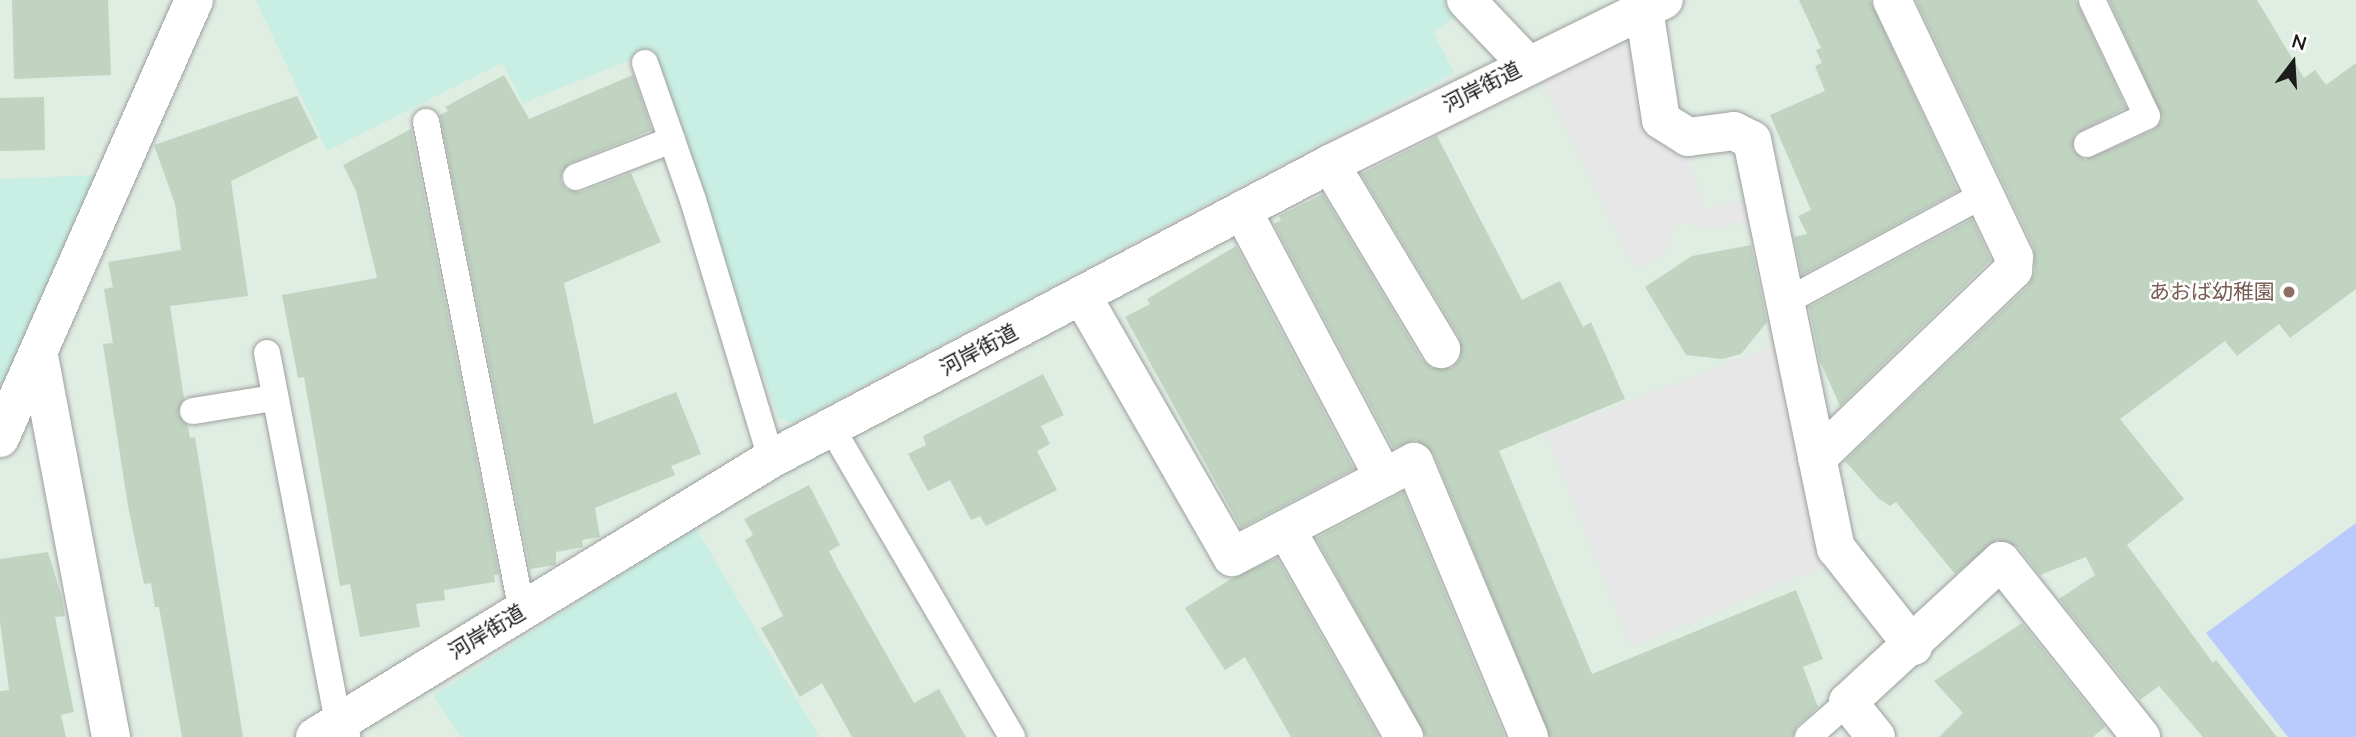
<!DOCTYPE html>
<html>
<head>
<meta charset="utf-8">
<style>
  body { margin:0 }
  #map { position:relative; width:2356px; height:737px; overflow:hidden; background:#dfede3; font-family:"Nunito Sans","Noto Sans JP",sans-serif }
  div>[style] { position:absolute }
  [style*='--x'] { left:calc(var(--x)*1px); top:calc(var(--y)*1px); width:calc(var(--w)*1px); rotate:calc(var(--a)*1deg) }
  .farmland>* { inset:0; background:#c9eee3 }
  .park>* { inset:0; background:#b8cbfc }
  .parking>* { inset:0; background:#e7e7e7 }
  .building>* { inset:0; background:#c0d4c1 }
  .roads { filter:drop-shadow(0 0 2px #9f9f9f) drop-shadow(0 0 2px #9f9f9f) }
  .service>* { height:26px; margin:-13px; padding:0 13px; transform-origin:13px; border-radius:13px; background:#fff }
  .minor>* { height:38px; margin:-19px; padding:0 19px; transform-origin:19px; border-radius:19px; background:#fff }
  .dots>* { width:19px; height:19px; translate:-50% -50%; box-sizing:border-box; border:4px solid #fff; border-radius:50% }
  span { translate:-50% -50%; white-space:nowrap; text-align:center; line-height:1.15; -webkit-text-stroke:5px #fff; paint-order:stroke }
  .street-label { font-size:21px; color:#1b1b1b }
  .education-label { font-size:21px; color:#785e54 }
  .right { translate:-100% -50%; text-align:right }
  .north { position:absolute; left:2258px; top:28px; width:70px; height:70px; -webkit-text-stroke:5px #fff; paint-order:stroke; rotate:17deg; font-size:19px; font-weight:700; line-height:28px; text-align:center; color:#1b1b1b }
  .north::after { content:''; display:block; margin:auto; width:24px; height:32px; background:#1b1b1b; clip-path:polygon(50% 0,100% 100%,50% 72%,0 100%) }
</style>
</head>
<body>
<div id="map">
  <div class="farmland">
    <i style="clip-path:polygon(256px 0,1443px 0,1457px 16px,1433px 32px,1454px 73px,793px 423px,778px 417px,652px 51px,523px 103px,502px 63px,327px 151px)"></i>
    <i style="clip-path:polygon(99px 175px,0 395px,0 179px)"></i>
    <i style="clip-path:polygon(695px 527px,819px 737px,461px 737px,433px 696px)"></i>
  </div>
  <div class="park">
    <i style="clip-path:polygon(2356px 523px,2356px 737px,2288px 737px,2206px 633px)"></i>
  </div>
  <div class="parking">
    <i style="clip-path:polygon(1615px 41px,1636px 55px,1646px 131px,1690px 160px,1704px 210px,1746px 199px,1751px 219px,1714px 229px,1685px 222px,1674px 226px,1664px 255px,1635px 268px,1541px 77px)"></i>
    <i style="clip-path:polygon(1776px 345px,1823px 567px,1632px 647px,1546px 433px)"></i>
  </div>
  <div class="building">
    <i style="clip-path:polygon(12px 0,108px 0,111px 75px,14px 79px)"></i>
    <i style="clip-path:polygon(1799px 0,1870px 0,1958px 191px,1802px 275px,1794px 237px,1807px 234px,1798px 216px,1811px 210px,1770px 115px,1825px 91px,1815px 66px,1822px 63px,1816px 50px,1821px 48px)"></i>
    <i style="clip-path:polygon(1916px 0,2076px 0,2126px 108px,2075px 134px,2073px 150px,2085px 160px,2154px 130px,2163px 118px,2109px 0,2257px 0,2304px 78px,2315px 70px,2326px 85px,2356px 63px,2356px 289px,2290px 338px,2279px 324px,2237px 356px,2225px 341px,2120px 419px,2184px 499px,2127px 545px,2213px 663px,2216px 660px,2277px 737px,2203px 737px,2159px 686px,2140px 700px,2059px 599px,2095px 575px,2086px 557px,2040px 575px,2018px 547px,1997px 540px,1955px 574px,1896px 502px,1890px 506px,1878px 498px,1845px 461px,2028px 286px,2035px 272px,2034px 248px)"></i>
    <i style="clip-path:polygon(504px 75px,529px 119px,633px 75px,652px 130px,570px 163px,561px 174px,561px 182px,567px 190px,581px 192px,631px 173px,661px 242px,564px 283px,594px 424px,676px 392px,701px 454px,671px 466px,675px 475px,595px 508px,600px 537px,582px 540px,583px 547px,556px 552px,556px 565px,530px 569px,440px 115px,448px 111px,445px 107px)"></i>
    <i style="clip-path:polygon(297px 96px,318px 138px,231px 181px,248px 296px,170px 306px,184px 398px,178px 414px,188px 426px,190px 438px,195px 437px,243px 737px,182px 737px,159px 607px,155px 607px,151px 583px,144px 584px,128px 506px,103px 344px,113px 343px,104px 289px,113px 287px,108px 262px,181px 250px,175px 204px,154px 145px)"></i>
    <i style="clip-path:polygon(44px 97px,45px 150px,0 151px,0 98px)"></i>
    <i style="clip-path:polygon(411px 129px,499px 575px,494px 575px,495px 582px,444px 590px,445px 600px,416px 604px,420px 627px,360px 637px,350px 584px,340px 586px,304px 377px,298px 378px,282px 295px,377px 278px,356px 191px,343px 165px)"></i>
    <i style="clip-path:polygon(1437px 136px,1522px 300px,1560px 281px,1583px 327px,1591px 322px,1625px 399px,1499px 451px,1592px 674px,1796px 590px,1823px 659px,1803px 667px,1818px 707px,1797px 726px,1793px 737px,1550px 737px,1434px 454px,1416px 440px,1393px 448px,1274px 224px,1281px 220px,1279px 216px,1323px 194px,1422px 360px,1431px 368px,1452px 368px,1460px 359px,1460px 338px,1361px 174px)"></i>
    <i style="clip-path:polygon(1972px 219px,1991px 260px,1840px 406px,1820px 361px,1809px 307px)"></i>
    <i style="clip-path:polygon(1751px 245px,1767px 322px,1741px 354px,1722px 359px,1686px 355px,1645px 287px,1692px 256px)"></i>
    <i style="clip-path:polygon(1236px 246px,1354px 469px,1241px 528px,1125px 317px,1150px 304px,1147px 299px)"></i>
    <i style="clip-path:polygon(1043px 374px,1064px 415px,1041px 426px,1050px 444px,1037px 451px,1057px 490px,986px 526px,980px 516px,971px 520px,950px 480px,928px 491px,908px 454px,926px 445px,923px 436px)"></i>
    <i style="clip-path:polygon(809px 485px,840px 545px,829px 551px,838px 569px,914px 703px,939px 689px,966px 737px,852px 737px,822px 683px,800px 697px,761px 628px,783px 616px,745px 540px,753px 535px,744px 519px)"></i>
    <i style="clip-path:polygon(1403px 492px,1505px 737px,1426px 737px,1316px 538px)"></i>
    <i style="clip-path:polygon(48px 552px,62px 598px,65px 616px,55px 617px,74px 712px,61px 715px,66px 737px,0 737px,0 691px,9px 690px,0 622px,0 559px)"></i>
    <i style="clip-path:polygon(1277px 558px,1379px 737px,1291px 737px,1245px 657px,1225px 670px,1185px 608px,1231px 579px)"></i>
    <i style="clip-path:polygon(2022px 623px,2105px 727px,2093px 737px,1939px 737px,1963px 713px,1934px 681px)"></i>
  </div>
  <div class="roads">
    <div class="service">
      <i style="--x:645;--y:63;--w:145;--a:70.7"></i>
      <i style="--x:693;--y:200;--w:270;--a:73.2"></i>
      <i style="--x:426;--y:122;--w:498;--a:78.9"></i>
      <i style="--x:2087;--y:144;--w:66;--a:-25"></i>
      <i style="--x:2147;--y:116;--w:128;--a:-115.4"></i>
      <i style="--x:576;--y:177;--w:103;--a:-21.1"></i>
      <i style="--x:1785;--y:302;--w:227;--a:-28.4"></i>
      <i style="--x:267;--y:353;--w:376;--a:79.1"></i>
      <i style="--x:338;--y:722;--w:17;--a:57"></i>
      <i style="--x:193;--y:411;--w:81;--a:-9.2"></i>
      <i style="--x:831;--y:427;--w:359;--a:59.7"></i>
      <i style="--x:1808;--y:737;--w:53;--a:-41.2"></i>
    </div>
    <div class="minor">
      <i style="--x:1466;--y:0;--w:88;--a:46.4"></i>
      <i style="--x:1644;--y:9;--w:112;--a:81.3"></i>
      <i style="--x:1661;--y:120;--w:32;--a:32"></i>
      <i style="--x:1688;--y:137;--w:46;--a:-7.4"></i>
      <i style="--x:1734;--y:131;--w:20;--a:27"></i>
      <i style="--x:1752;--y:140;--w:417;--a:78.4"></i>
      <i style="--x:1836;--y:548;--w:125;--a:51.8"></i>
      <i style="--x:1330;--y:164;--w:216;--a:59"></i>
      <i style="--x:1242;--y:210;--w:303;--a:62.1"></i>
      <i style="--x:1082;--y:296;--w:301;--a:60.1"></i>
      <i style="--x:1232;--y:557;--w:205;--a:-27.6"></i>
      <i style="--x:1414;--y:462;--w:298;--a:67.3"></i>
      <i style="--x:39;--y:356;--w:388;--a:79.3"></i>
      <i style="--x:0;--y:438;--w:479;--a:-66.1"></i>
      <i style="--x:1817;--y:458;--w:272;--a:-43.8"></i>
      <i style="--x:2013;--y:270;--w:13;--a:-86"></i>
      <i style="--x:2014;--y:257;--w:284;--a:-115.4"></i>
      <i style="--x:1287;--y:531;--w:237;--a:60.4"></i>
      <i style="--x:315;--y:737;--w:534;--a:-31.37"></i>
      <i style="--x:771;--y:459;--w:632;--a:-27.82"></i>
      <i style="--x:1330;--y:164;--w:372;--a:-26.2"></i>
      <i style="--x:1876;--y:737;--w:45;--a:-128.7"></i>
      <i style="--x:1848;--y:702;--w:208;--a:-42.7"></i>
      <i style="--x:2001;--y:561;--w:225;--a:51.5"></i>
    </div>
  </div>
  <div class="dots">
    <i style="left:2289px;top:292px;background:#8d6e63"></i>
  </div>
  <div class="street-label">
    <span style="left:1482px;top:87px;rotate:-27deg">河岸街道</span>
    <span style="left:979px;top:350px;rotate:-28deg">河岸街道</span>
    <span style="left:487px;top:632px;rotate:-31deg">河岸街道</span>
  </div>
  <div class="education-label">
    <span class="right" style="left:2275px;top:292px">あおば幼稚園</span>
  </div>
  <div class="north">N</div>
</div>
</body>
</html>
